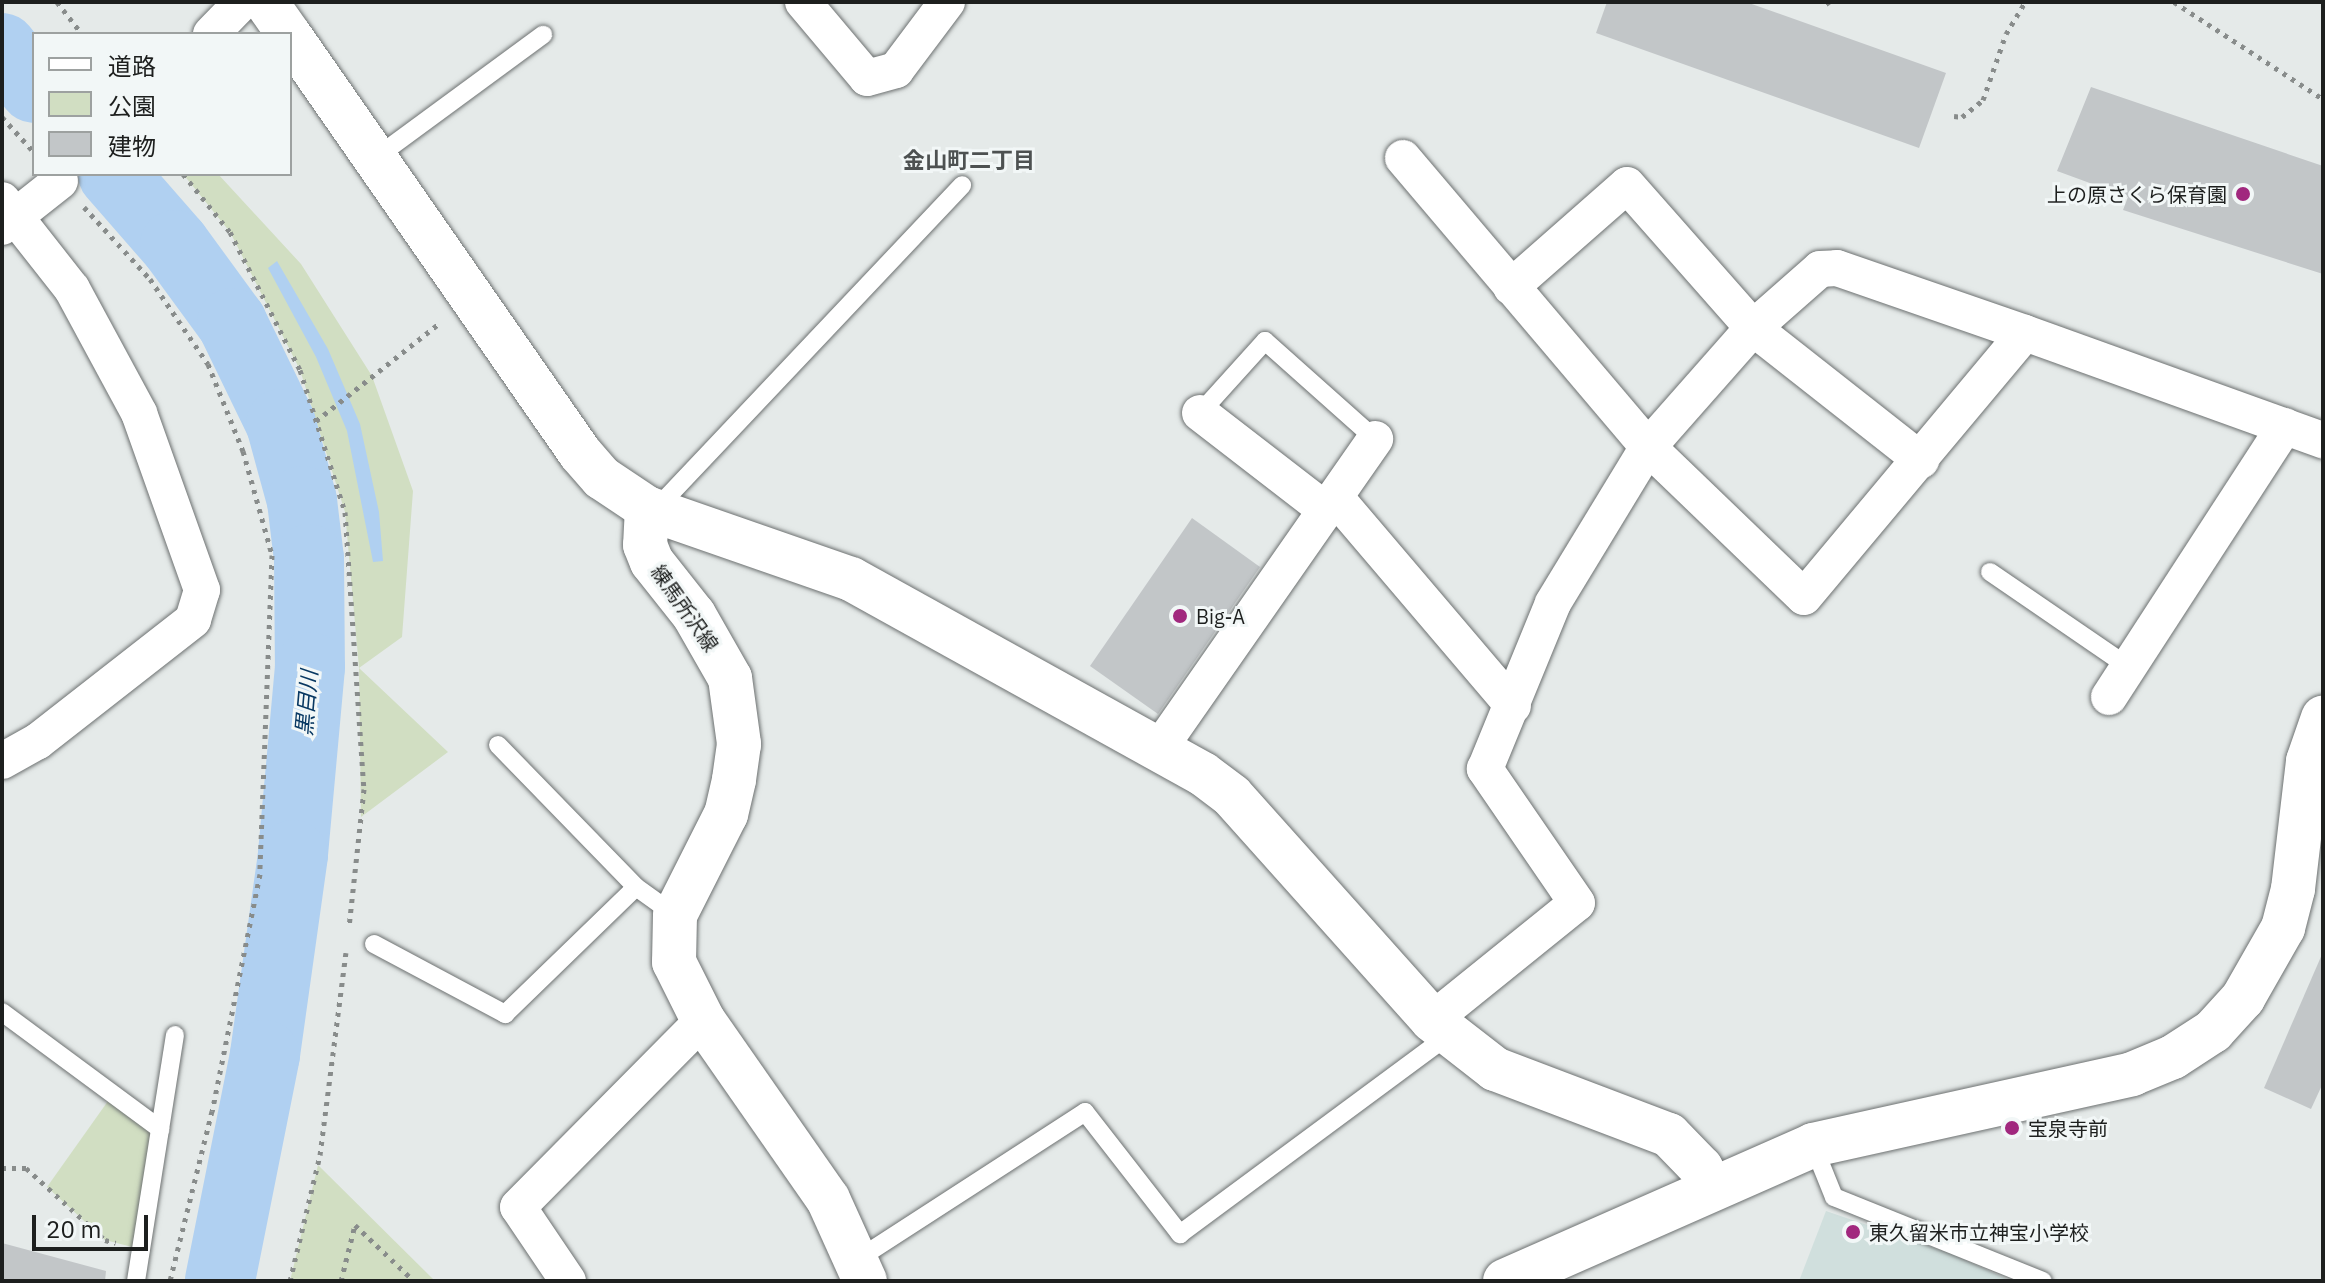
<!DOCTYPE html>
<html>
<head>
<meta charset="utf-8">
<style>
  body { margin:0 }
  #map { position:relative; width:2325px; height:1283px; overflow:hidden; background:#e5eae9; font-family:"IBM Plex Sans","Noto Sans JP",sans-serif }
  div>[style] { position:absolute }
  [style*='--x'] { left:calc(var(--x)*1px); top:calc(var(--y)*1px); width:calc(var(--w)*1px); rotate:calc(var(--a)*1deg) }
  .built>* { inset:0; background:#d0dfdd }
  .green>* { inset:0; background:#d1dec2 }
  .water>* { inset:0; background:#b0d0f1 }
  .river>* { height:70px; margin:-35px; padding:0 35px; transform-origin:35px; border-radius:35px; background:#b0d0f1 }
  .building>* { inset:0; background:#c2c6c8 }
  .path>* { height:5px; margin-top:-2.5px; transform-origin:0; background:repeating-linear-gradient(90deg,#888c8b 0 4px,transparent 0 10px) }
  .roads { filter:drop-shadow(0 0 2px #6d7171) drop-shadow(0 0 2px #6d7171) }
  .lane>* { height:18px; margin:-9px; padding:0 9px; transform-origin:9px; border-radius:9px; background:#fff }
  .street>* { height:36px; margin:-18px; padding:0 18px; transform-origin:18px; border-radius:18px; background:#fff }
  .secondary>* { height:44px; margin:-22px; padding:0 22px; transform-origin:22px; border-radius:22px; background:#fff }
  .primary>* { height:44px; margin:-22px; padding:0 22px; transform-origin:22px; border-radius:22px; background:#fff }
  .dots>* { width:22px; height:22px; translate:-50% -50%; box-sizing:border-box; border:4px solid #f2f7f7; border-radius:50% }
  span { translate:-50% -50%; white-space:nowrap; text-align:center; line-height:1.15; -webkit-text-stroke:6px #f2f7f7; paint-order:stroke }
  .poi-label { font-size:20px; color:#1d1f1e }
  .right { translate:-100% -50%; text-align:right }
  .left { translate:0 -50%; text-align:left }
  .street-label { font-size:20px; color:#1d1f1e }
  .neighbourhood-label { font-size:22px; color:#4d5151; font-weight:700 }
  .water-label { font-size:22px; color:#083862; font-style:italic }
  .frame { position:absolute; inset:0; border:4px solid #1d1f1e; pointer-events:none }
  .legend { position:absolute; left:32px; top:32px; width:260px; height:144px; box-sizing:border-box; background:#f2f7f7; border:2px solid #9da1a0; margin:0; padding:10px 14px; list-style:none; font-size:24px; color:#1d1f1e }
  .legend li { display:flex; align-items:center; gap:16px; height:40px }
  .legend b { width:40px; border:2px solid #9da1a0 }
  .scale { position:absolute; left:32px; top:1215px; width:116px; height:36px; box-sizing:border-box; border:4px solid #1d1f1e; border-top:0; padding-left:10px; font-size:24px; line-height:28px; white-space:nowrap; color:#1d1f1e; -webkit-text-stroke:6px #f2f7f7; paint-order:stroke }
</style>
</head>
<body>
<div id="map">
  <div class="built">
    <i style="clip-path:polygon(1826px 1211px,1952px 1254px,2011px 1281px,1799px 1281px)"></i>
  </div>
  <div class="green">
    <i style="clip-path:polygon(183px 174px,218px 174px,301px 264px,372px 376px,413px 491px,402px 637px,359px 668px,448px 752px,361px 817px,359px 668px,345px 512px,300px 370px,230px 232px)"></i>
    <i style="clip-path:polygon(113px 1094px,160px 1129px,140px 1249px,105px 1240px,47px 1187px)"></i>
    <i style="clip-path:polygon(318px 1165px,435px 1281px,290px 1281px)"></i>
  </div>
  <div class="water">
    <i style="clip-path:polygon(277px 261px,328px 349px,360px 424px,379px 512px,383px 561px,373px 562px,347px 431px,316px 357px,268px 268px)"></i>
  </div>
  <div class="river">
    <i style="--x:2;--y:48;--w:51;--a:51.3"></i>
    <i style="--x:113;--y:174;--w:94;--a:48.9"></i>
    <i style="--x:175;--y:245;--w:97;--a:53.8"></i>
    <i style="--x:232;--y:323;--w:112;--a:64.1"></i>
    <i style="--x:281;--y:424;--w:80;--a:74.7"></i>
    <i style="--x:302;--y:501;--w:58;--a:83.1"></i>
    <i style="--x:309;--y:559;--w:108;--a:89.5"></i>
    <i style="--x:310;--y:667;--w:189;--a:95.2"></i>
    <i style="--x:293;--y:855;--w:202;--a:98"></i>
    <i style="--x:265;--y:1055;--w:230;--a:101.3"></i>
  </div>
  <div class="building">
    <i style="clip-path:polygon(1607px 2px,1746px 2px,1946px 73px,1919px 148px,1596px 33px)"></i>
    <i style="clip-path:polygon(2091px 87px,2323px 166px,2323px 274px,2123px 210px,2128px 197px,2057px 171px)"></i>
    <i style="clip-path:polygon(1192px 518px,1260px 567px,1158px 714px,1090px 666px)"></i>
    <i style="clip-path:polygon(2323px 952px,2323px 1083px,2311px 1109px,2264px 1088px)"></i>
    <i style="clip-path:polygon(2px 1243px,106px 1271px,105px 1281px,2px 1281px)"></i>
  </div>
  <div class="path">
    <i style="--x:57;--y:2;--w:41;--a:52"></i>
    <i style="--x:2174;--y:2;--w:178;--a:33.1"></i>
    <i style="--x:1826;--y:4;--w:4;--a:-34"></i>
    <i style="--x:1954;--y:116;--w:8;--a:7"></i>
    <i style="--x:1962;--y:117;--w:27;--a:-39"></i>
    <i style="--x:1983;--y:100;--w:70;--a:-70.8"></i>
    <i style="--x:2006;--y:34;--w:37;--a:-59"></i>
    <i style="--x:2;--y:117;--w:47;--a:47.6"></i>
    <i style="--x:183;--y:174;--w:75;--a:51"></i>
    <i style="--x:230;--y:232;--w:155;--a:63.1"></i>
    <i style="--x:300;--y:370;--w:149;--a:72.4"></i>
    <i style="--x:345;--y:512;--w:278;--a:86.1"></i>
    <i style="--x:364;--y:789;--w:139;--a:96.2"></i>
    <i style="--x:84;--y:207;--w:98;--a:47.5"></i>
    <i style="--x:150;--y:279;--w:103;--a:55.7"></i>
    <i style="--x:208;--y:364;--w:94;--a:68.1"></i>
    <i style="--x:243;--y:451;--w:108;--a:74.4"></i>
    <i style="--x:272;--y:555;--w:319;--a:92.2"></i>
    <i style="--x:260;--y:874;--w:242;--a:101.4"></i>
    <i style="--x:212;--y:1111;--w:175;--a:103.9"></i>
    <i style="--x:316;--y:421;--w:159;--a:-38.4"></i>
    <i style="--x:2;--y:1168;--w:24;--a:0"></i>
    <i style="--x:26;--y:1168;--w:107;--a:42.3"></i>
    <i style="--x:105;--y:1240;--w:11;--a:15"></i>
    <i style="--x:290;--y:1281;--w:130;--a:-76.6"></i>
    <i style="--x:320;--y:1155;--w:204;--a:-82.7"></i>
    <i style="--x:341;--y:1281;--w:58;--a:-76"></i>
    <i style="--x:355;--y:1225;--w:81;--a:43.5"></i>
  </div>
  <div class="roads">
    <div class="lane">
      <i style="--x:374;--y:159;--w:210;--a:-36.3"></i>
      <i style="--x:1200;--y:413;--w:97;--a:-47.9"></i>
      <i style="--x:1265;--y:341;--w:147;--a:41.7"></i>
      <i style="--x:655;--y:510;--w:447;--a:-46.6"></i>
      <i style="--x:1990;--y:572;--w:168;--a:34.4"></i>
      <i style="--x:498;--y:745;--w:198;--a:45.8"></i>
      <i style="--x:636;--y:887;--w:48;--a:35.7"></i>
      <i style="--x:374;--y:944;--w:149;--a:28.1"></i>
      <i style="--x:505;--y:1014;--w:182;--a:-44.1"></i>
      <i style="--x:2;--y:1012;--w:197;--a:36.5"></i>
      <i style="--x:1813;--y:1145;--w:56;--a:68"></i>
      <i style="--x:1834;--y:1197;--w:225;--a:21.9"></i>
      <i style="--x:855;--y:1261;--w:274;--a:-32.9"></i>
      <i style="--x:1085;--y:1112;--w:155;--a:52.1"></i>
      <i style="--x:1180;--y:1234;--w:336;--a:-36.5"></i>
      <i style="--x:136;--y:1281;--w:249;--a:-81"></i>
    </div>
    <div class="street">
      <i style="--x:803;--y:2;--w:99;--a:49.9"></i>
      <i style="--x:867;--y:78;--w:30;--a:-15"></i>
      <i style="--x:896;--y:70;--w:85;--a:-53.1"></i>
      <i style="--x:211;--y:34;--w:45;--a:-45.9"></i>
      <i style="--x:1403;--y:158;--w:379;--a:49.7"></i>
      <i style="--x:1648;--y:447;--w:216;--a:43.9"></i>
      <i style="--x:1804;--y:597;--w:344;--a:-50.1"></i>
      <i style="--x:2025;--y:333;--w:317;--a:19.8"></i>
      <i style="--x:2;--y:200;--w:113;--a:51.8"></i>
      <i style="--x:72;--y:289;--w:141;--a:61.6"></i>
      <i style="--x:139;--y:413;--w:188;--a:70.4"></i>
      <i style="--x:202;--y:590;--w:31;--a:107"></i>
      <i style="--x:193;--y:620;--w:197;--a:142"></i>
      <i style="--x:38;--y:741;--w:41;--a:150.9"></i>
      <i style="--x:2;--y:227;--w:74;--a:-38.4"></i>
      <i style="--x:1511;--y:287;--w:154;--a:-41.3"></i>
      <i style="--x:1627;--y:185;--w:191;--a:48.6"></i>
      <i style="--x:1753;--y:328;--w:214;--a:38.2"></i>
      <i style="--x:1200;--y:413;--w:160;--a:37.7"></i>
      <i style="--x:1336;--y:498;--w:273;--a:49.6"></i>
      <i style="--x:2109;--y:697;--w:323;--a:-57"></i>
      <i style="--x:1159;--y:749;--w:378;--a:-55.1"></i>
      <i style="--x:1432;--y:1020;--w:186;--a:-38.9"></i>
      <i style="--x:1577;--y:903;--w:163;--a:-124.5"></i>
      <i style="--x:1485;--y:769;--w:179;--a:-67.7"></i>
      <i style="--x:1553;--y:603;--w:183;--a:-58.7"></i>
      <i style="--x:1648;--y:447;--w:159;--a:-48.6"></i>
      <i style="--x:1753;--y:328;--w:89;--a:-41.4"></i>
      <i style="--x:1820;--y:269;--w:17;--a:-3"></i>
      <i style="--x:1837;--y:268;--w:199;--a:19.1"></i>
      <i style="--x:568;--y:1281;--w:89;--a:-124"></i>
      <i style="--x:518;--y:1207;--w:263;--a:-45.3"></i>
    </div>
    <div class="secondary">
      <i style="--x:647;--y:508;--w:216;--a:19.2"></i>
      <i style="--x:851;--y:579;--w:402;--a:29"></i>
      <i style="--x:1203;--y:774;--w:36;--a:37"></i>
      <i style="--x:1232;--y:796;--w:300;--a:48.2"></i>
      <i style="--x:1432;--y:1020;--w:80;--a:37.9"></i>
      <i style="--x:1495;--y:1069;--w:186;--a:20.8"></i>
      <i style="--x:1669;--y:1135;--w:46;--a:45.9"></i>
      <i style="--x:1701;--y:1168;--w:21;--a:62"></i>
      <i style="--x:1505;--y:1281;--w:337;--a:-23.8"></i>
      <i style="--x:1813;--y:1145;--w:327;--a:-12.5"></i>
      <i style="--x:2132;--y:1074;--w:44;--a:-22.5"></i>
      <i style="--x:2173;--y:1057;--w:48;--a:-33"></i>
      <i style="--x:2213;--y:1031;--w:45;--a:-47.7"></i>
      <i style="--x:2243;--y:998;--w:81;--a:-60.3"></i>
      <i style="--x:2283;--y:928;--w:40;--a:-75.6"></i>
      <i style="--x:2293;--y:889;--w:129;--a:-83.3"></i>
      <i style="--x:2308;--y:761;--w:46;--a:-70.8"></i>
    </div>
    <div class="primary">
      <i style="--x:266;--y:2;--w:39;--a:55"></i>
      <i style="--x:290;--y:36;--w:508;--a:55.18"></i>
      <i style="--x:580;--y:453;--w:33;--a:49"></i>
      <i style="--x:602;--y:478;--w:54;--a:33.7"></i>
      <i style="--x:647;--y:508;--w:37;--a:93"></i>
      <i style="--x:645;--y:545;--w:18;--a:68"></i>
      <i style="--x:652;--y:562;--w:68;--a:51.6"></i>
      <i style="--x:694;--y:615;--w:73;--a:60.3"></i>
      <i style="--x:730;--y:678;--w:67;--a:82.2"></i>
      <i style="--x:739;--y:744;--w:36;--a:98"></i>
      <i style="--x:734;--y:780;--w:35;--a:103"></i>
      <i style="--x:726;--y:814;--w:113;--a:116.8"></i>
      <i style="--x:675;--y:915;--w:47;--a:91.2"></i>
      <i style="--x:674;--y:962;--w:65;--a:63.4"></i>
      <i style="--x:703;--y:1020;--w:218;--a:55.1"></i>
      <i style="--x:828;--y:1199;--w:90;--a:65.7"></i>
    </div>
  </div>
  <div class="dots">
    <i style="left:2243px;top:194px;background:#a1287e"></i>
    <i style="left:1180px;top:616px;background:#a1287e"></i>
    <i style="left:2012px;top:1128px;background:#a1287e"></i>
    <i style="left:1853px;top:1232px;background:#a1287e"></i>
  </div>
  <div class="poi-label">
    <span class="right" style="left:2227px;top:194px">上の原さくら保育園</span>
    <span class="left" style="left:1196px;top:616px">Big-A</span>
    <span class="left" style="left:2028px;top:1128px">宝泉寺前</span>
    <span class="left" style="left:1869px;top:1232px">東久留米市立神宝小学校</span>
  </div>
  <div class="street-label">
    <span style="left:685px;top:608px;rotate:55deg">練馬所沢線</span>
  </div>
  <div class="neighbourhood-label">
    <span style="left:969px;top:160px">金山町二丁目</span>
  </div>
  <div class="water-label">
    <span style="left:306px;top:703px;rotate:-85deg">黒目川</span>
  </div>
  <div class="frame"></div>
  <ul class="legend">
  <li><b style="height:10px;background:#fff"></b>道路</li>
  <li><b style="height:22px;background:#d1dec2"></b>公園</li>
  <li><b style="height:22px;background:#c2c6c8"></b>建物</li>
  </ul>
  <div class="scale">20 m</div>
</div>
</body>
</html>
